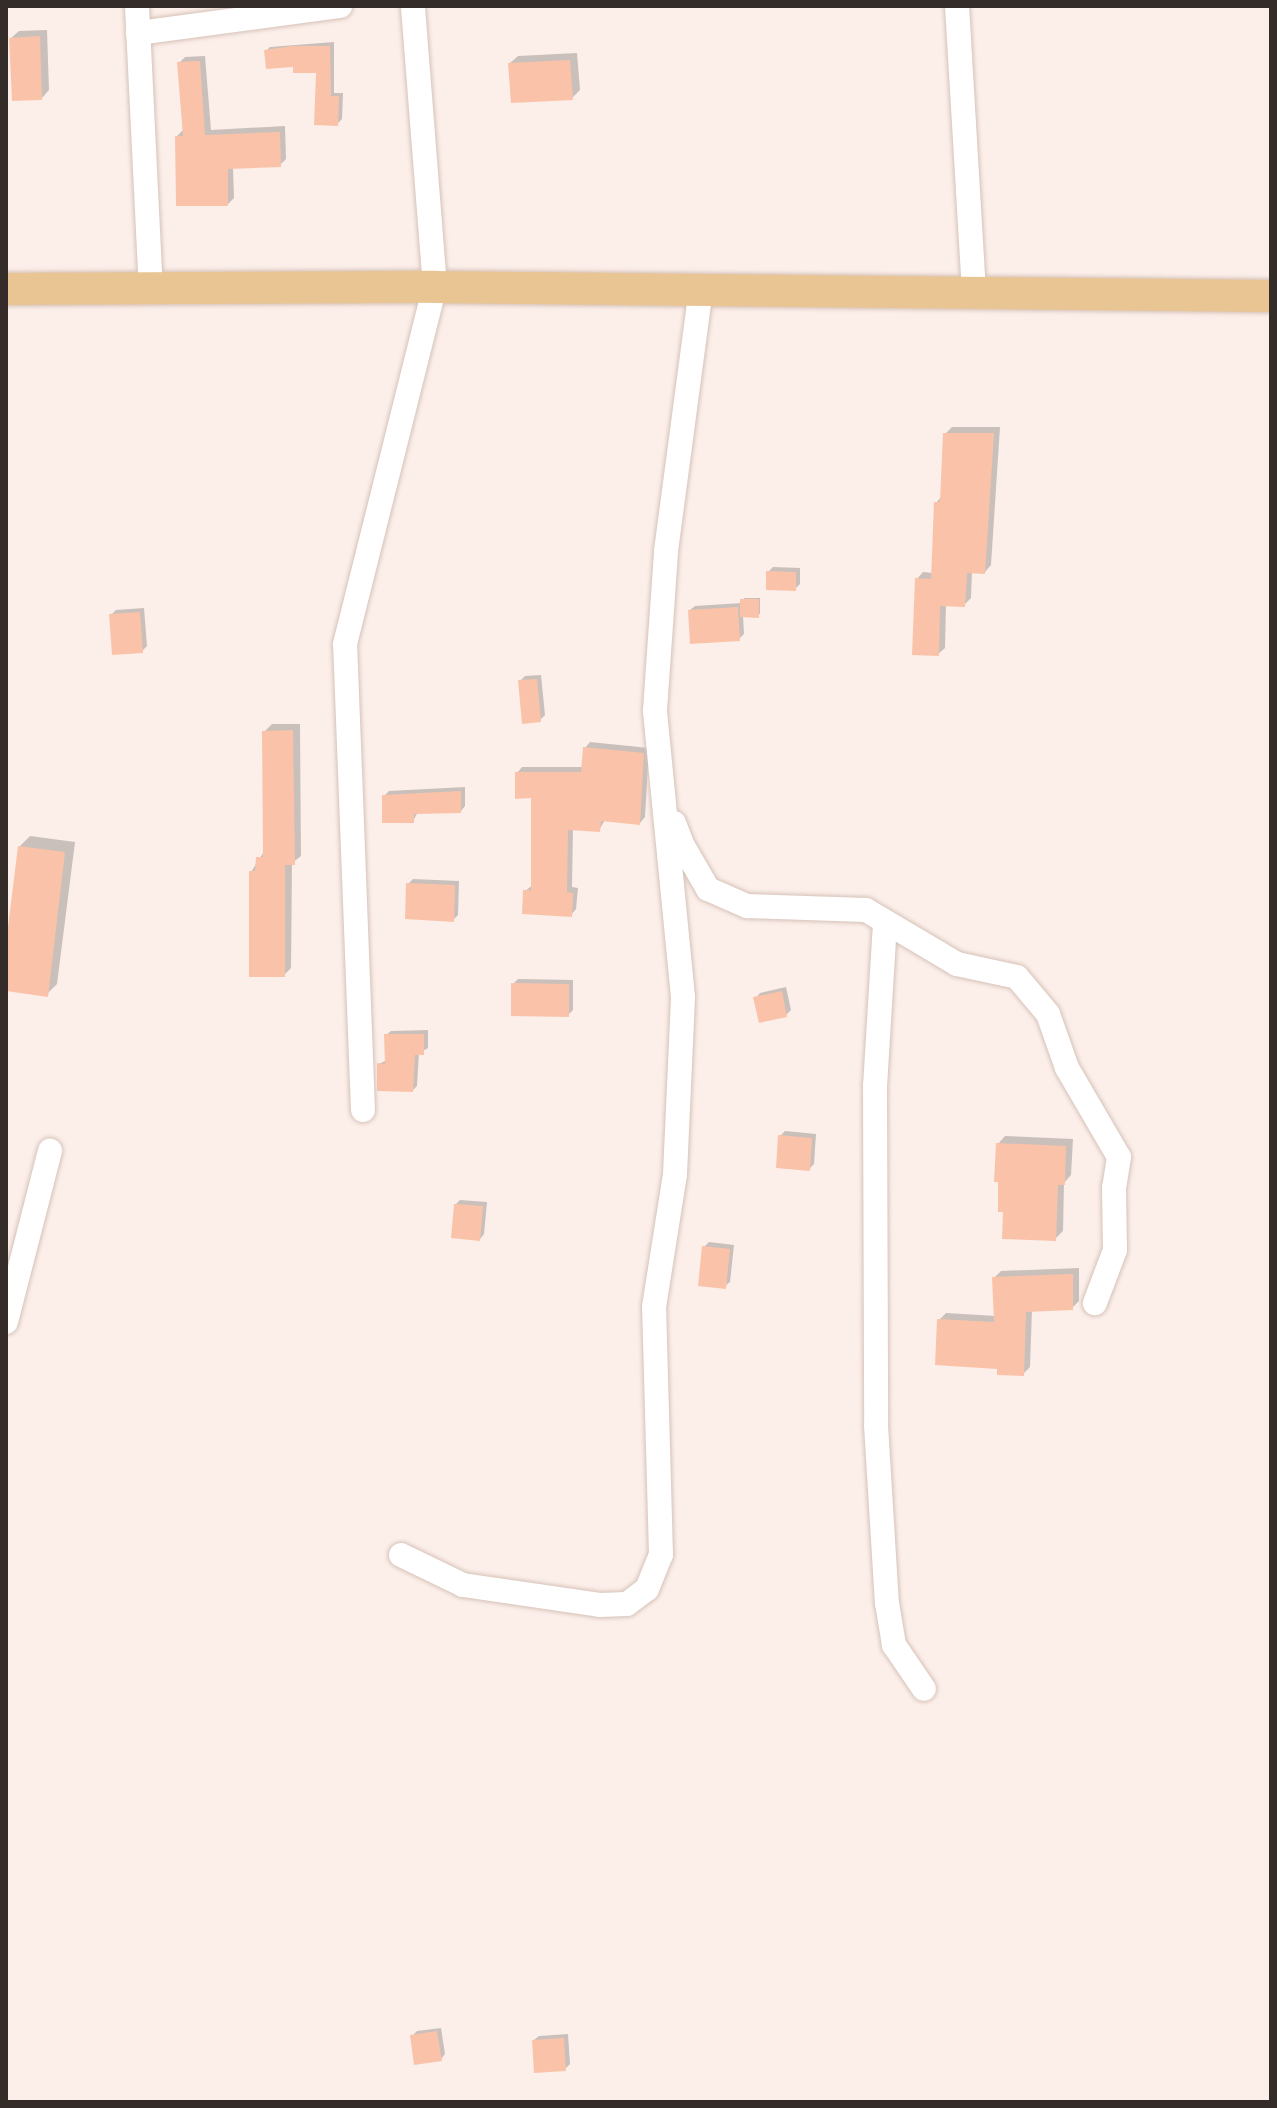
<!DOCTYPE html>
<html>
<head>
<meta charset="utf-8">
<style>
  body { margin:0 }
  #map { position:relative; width:1277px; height:2108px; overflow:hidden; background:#fcefea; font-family:"Work Sans",sans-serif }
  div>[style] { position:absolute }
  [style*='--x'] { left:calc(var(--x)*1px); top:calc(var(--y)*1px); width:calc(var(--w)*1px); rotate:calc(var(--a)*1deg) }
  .shadow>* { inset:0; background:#0003 }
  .building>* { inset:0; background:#fac3a9 }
  .roads { filter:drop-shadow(0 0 2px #d6c2b8) drop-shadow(0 0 2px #d6c2b8) }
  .minor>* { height:24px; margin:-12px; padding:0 12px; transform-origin:12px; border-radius:12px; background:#fff }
  .major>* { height:32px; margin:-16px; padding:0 16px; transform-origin:16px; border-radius:16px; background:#e9c594 }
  span { translate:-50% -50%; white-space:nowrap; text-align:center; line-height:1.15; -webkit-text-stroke:6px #fcefea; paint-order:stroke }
  .frame { position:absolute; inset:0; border:8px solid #332c28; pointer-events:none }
</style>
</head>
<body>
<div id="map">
  <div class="shadow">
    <i style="clip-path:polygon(47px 30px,49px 90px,42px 98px,11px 38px,19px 31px)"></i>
    <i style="clip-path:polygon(334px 42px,334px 93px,343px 93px,342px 119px,337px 124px,318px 71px,266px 51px,270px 47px)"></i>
    <i style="clip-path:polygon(577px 53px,580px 90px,572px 98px,510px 63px,518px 56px)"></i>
    <i style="clip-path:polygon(205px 56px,211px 130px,285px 126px,286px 159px,280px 165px,233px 167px,234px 198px,228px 204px,177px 136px,183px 130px,179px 63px,185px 57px)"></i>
    <i style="clip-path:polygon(952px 427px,1000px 427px,991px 565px,985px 572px,972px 571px,971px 598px,964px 605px,946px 604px,945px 648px,938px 654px,917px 579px,923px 572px,933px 573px,936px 503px,942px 496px,945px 434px)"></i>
    <i style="clip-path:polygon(773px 567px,800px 568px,800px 584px,795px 589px,768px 572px)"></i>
    <i style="clip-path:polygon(744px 598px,760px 598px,760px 614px,743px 615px,744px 634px,739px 639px,690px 610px,695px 606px,742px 603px)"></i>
    <i style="clip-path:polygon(144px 608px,147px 646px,142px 651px,111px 615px,116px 610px)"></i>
    <i style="clip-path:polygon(541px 675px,545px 715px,540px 720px,520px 681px,525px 676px)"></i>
    <i style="clip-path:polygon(272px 724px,300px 724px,301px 856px,292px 863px,291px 968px,284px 975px,251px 872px,265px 850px,264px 732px)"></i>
    <i style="clip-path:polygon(590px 742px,649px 748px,645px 817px,640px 823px,605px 820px,599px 830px,573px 828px,572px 887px,578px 888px,576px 909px,571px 915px,525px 891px,533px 885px,533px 796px,517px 773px,522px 767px,584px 767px,585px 748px)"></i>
    <i style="clip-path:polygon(465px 787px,465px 806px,461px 811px,418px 812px,413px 821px,384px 796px,389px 791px)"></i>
    <i style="clip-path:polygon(30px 836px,75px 842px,57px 984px,47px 994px,6px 989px,20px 846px)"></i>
    <i style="clip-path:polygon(413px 879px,459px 881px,458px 915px,453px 920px,408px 884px)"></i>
    <i style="clip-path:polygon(518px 979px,573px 980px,573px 1010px,568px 1015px,513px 984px)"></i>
    <i style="clip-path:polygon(786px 987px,791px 1010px,786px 1015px,756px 998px,760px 993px)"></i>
    <i style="clip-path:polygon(428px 1030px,428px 1048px,419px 1053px,417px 1086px,413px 1090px,379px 1064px,387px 1060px,386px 1035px,391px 1031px)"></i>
    <i style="clip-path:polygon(785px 1131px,816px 1134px,814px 1164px,810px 1168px,780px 1136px)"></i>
    <i style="clip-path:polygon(1005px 1136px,1073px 1139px,1071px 1175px,1064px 1183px,1063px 1231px,1055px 1239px,1005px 1210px,998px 1144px)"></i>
    <i style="clip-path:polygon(460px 1200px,487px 1202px,484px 1234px,480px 1239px,456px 1204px)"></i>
    <i style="clip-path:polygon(709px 1242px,734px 1245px,730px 1282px,725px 1286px,704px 1247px)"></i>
    <i style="clip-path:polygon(1079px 1268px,1079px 1301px,1072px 1308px,1032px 1310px,1030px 1367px,1023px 1374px,999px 1367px,939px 1320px,946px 1313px,996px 1316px,994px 1278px,1001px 1271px)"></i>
    <i style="clip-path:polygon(441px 2028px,445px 2054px,441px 2059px,412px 2036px,417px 2031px)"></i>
    <i style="clip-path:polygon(568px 2034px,570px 2064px,565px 2069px,534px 2040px,539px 2036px)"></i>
  </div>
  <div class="building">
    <i style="clip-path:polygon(40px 36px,42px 100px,12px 101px,9px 38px)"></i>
    <i style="clip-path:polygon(293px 46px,330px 46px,331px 96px,339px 96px,338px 126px,314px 125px,316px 73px,293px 73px,293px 67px,266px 69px,264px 50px)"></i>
    <i style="clip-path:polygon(570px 60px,573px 100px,511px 103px,508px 63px)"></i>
    <i style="clip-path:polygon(200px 61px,205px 135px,280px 132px,281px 167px,228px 169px,228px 206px,176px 206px,175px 136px,183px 136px,177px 62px)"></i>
    <i style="clip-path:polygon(943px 433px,994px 433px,985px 574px,967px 573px,965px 607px,940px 606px,939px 656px,912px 655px,915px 578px,931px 579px,934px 502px,940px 502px)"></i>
    <i style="clip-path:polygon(766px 571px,796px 572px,796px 591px,766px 590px)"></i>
    <i style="clip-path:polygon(740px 599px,759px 599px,759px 618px,740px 617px)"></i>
    <i style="clip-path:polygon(738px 607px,740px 641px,690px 644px,688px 610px)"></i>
    <i style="clip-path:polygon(140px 612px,143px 653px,112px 655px,109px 614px)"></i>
    <i style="clip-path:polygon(537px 679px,541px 722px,522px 724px,518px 680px)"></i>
    <i style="clip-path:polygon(293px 730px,295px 865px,285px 865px,285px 977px,249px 977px,249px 871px,255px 871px,256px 857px,263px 857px,262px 731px)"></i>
    <i style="clip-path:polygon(583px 747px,644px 753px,640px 825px,601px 821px,600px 832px,568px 830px,567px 892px,573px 893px,572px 917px,522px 914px,523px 890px,531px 890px,531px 798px,515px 799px,515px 772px,581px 772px)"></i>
    <i style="clip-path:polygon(461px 791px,461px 813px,414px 814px,414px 823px,382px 823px,382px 795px)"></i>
    <i style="clip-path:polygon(18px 846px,65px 852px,48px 997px,6px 991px,6px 943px)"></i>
    <i style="clip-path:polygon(406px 883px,455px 885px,454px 922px,405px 919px)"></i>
    <i style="clip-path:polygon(511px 983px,569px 984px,569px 1017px,511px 1016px)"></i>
    <i style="clip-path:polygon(782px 991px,787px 1017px,759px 1023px,753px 997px)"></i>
    <i style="clip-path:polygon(384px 1034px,424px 1034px,424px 1055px,415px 1055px,413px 1092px,377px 1091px,377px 1063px,385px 1064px)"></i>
    <i style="clip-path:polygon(778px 1135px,812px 1138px,810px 1171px,776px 1168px)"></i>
    <i style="clip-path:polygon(996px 1143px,1066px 1146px,1065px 1185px,1058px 1185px,1056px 1241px,1002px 1239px,1003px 1212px,998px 1212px,998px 1182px,994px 1182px)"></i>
    <i style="clip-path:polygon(454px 1204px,483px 1206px,480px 1241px,451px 1238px)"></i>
    <i style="clip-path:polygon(702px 1246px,730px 1249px,726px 1289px,698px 1286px)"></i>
    <i style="clip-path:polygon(1073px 1274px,1073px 1310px,1026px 1312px,1024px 1376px,997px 1375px,997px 1369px,935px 1365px,937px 1319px,994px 1322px,992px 1277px)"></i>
    <i style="clip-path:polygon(437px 2031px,442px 2061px,414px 2065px,410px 2035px)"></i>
    <i style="clip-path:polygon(564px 2038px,566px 2071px,534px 2073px,532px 2040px)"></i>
  </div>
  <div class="roads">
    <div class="minor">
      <i style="--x:137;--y:6;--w:285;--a:87.2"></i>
      <i style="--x:957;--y:6;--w:288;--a:86.6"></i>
      <i style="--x:138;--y:33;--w:204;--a:-7.6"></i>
      <i style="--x:674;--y:823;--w:25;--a:69"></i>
      <i style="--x:683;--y:846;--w:50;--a:59.8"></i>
      <i style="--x:708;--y:889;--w:43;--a:23.6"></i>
      <i style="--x:747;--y:906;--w:119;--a:1.9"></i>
      <i style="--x:866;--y:910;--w:106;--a:30.7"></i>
      <i style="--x:957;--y:964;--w:61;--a:12.2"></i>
      <i style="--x:1017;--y:977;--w:48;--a:50"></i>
      <i style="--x:1048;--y:1014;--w:57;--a:70.6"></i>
      <i style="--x:1067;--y:1068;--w:103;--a:59.7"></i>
      <i style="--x:1119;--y:1157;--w:30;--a:99"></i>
      <i style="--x:1114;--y:1187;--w:63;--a:89.1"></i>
      <i style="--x:1115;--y:1250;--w:57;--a:110.7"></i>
      <i style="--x:885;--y:923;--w:162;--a:93.5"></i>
      <i style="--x:875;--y:1085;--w:340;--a:89.8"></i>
      <i style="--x:876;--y:1425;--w:178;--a:86.5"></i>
      <i style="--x:887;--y:1603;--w:43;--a:80.5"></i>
      <i style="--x:894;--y:1645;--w:53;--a:55.7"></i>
      <i style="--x:363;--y:1110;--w:466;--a:-92.2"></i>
      <i style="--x:345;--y:644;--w:368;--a:-75.9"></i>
      <i style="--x:435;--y:287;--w:282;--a:-94.5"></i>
      <i style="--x:6;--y:1322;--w:177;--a:-75.6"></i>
      <i style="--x:401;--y:1555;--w:69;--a:25.8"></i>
      <i style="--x:463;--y:1585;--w:138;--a:8.3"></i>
      <i style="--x:600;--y:1605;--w:27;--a:-2"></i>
      <i style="--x:627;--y:1604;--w:25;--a:-37"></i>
      <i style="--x:647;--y:1589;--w:37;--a:-68"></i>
      <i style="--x:661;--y:1555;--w:248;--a:-91.6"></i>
      <i style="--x:654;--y:1307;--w:135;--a:-81"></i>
      <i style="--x:675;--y:1174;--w:177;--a:-87.4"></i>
      <i style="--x:683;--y:997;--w:288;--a:-95.6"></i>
      <i style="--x:655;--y:710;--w:159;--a:-86"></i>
      <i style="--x:666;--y:551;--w:263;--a:-82.4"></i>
    </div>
    <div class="major">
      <i style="--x:6;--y:289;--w:429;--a:-0.3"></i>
      <i style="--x:435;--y:287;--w:836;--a:0.62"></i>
    </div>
  </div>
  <div class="frame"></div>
</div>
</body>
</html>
